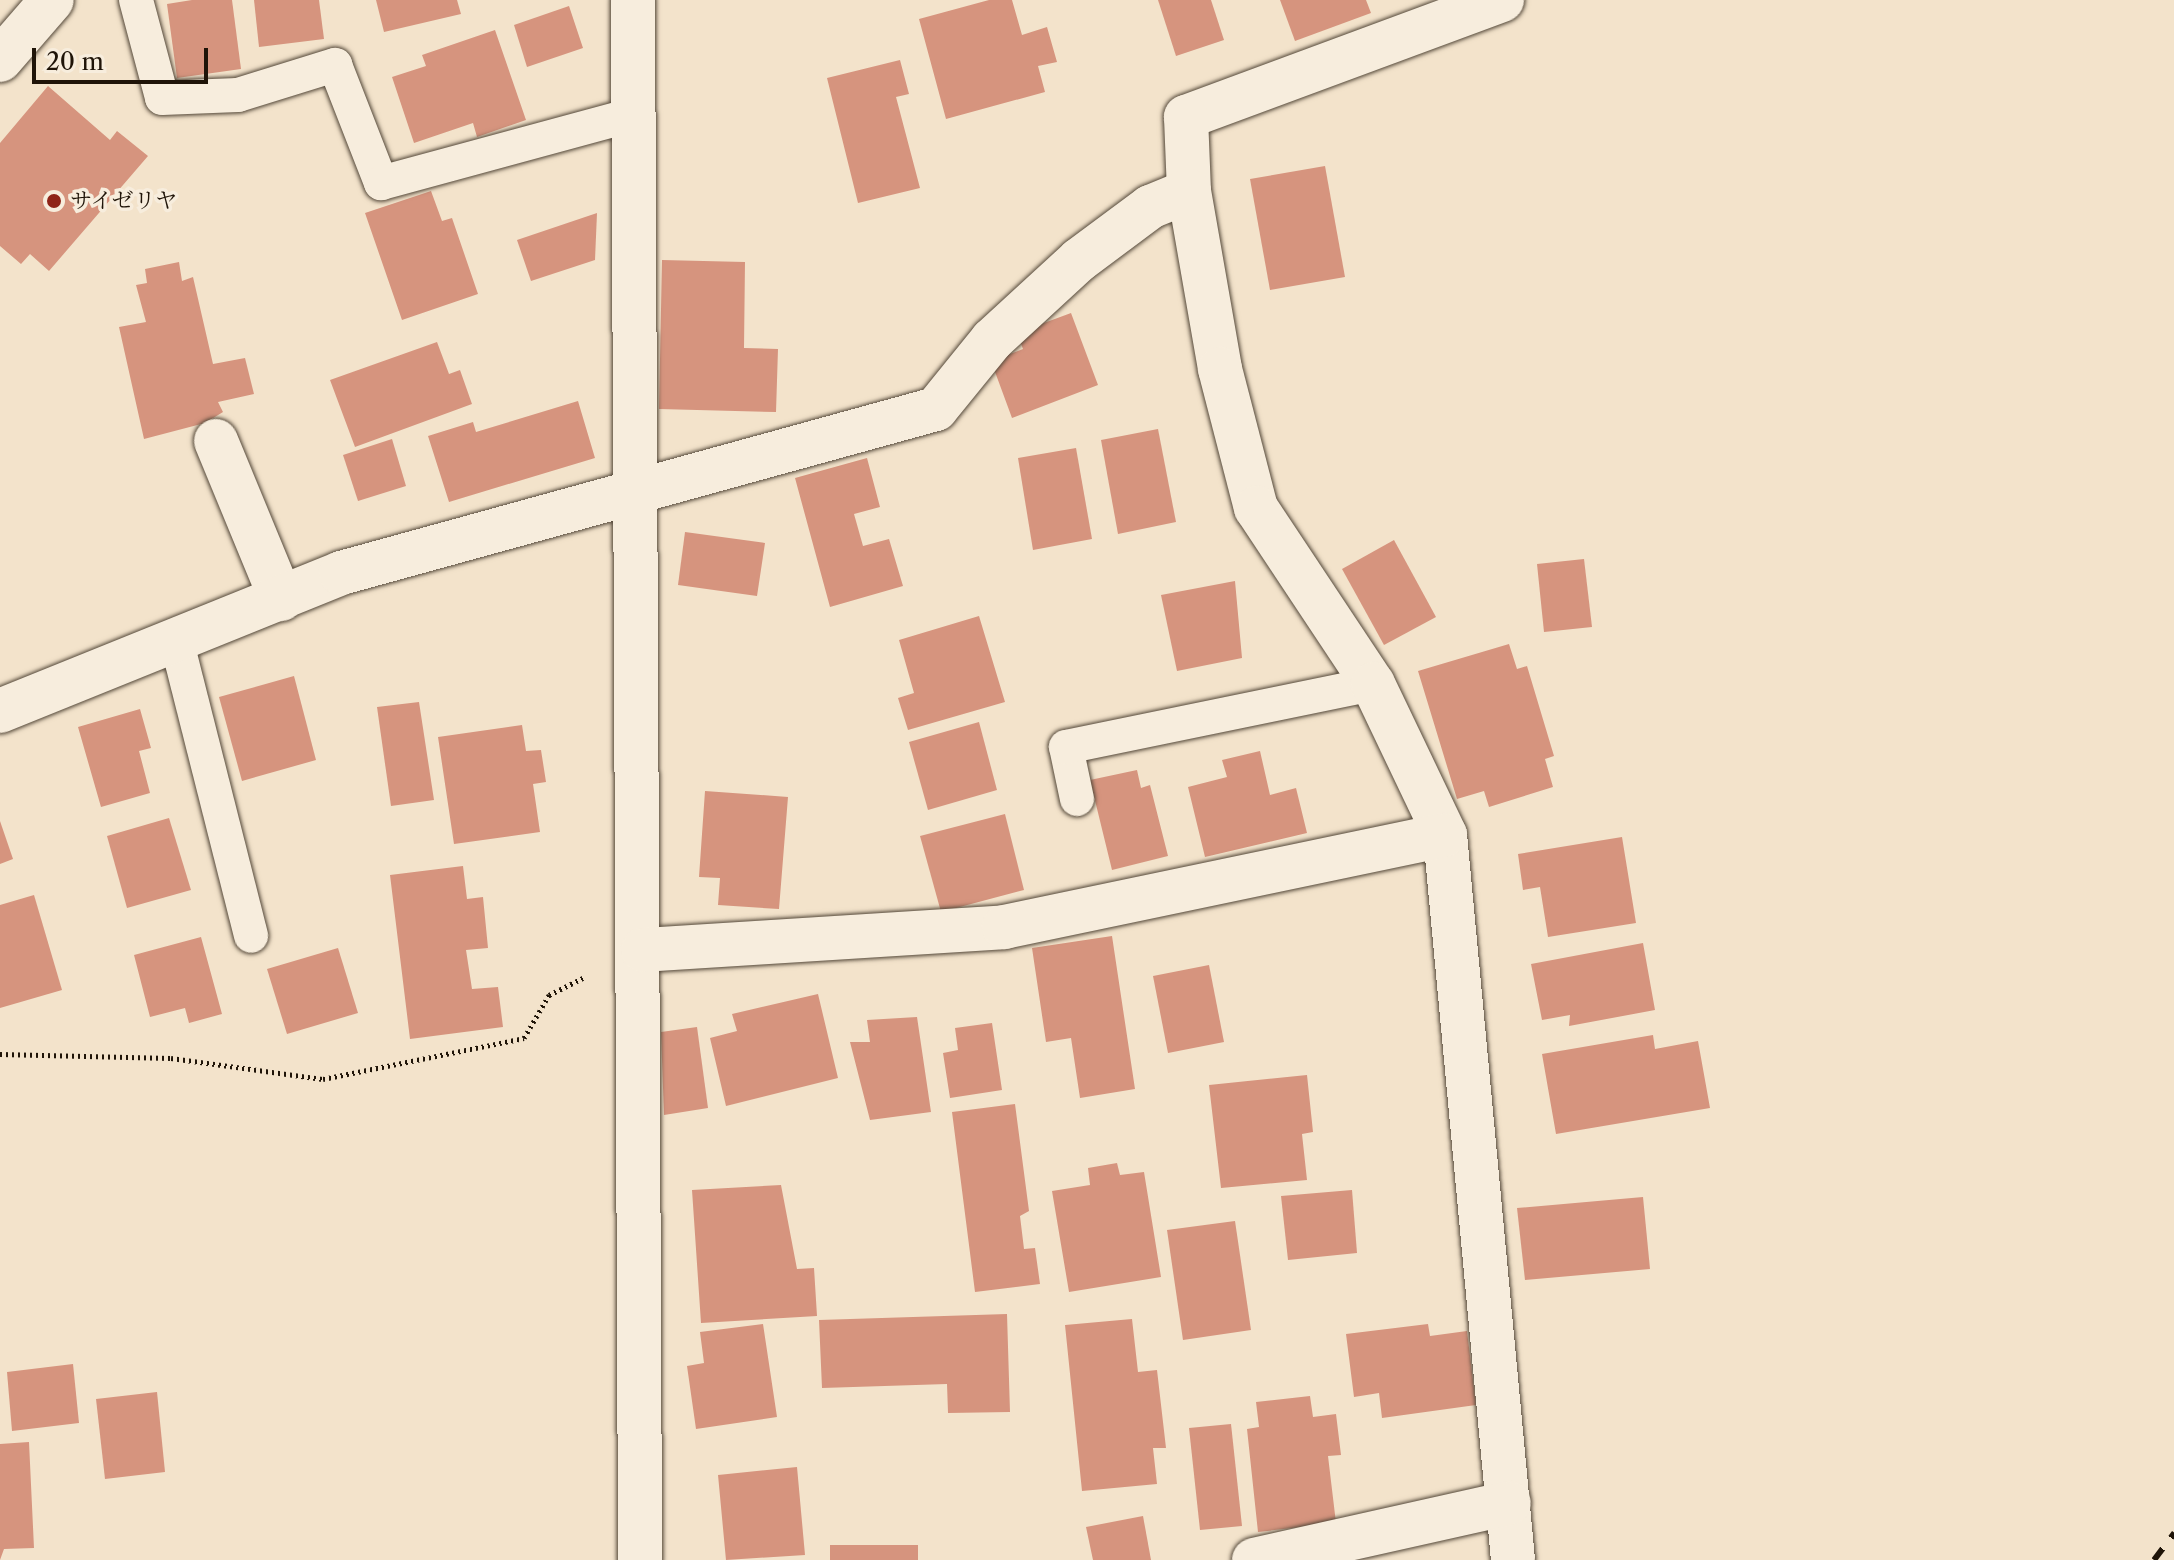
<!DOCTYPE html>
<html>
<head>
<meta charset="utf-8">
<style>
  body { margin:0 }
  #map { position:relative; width:2174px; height:1560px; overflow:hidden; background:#f3e3cb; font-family:"Libre Caslon Text","Noto Serif JP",serif }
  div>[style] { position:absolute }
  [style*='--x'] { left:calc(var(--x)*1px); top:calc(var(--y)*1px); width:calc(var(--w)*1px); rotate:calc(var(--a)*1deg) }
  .building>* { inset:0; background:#d6947e }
  .path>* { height:5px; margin-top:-2.5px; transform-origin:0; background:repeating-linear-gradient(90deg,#1f1408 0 2px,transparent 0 6px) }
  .roads { filter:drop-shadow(0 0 2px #544839) drop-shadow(0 0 2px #544839) }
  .service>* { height:34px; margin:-17px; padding:0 17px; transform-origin:17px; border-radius:17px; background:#f7eddd }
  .minor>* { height:44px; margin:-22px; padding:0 22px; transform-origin:22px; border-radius:22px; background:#f7eddd }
  .secondary>* { height:44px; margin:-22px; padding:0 22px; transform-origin:22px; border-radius:22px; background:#f7eddd }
  .rail>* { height:6px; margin-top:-3px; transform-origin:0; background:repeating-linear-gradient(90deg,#1f1408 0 14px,transparent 0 28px) }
  .dots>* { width:22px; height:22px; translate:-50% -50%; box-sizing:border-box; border:4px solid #f7eddd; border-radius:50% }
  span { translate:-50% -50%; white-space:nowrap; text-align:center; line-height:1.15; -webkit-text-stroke:7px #f7eddd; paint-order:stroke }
  .poi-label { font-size:22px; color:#1f1408 }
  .left { translate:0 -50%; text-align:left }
  .scale { position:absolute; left:32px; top:48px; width:176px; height:36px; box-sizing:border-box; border:4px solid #1f1408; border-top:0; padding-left:10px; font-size:24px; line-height:28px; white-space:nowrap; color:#1f1408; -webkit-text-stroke:6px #f7eddd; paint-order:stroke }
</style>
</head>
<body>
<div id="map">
  <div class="building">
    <i style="clip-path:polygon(192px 0,232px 0,241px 69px,177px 78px,167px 4px)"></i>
    <i style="clip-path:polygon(254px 0,319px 0,324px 39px,259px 47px)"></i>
    <i style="clip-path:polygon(376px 0,457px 0,461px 14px,384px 32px)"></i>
    <i style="clip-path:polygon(989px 0,1012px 0,1022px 35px,1047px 27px,1057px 62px,1038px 66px,1045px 92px,946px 119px,919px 19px)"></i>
    <i style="clip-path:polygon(1158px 0,1211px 0,1224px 40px,1176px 56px)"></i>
    <i style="clip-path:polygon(1280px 0,1366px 0,1371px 13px,1295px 41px)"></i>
    <i style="clip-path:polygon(569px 6px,583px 48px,527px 67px,514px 25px)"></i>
    <i style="clip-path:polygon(495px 30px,526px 120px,477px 137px,473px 123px,414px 143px,392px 77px,426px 66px,422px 55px)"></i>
    <i style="clip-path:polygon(900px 60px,909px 94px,896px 97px,920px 188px,858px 203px,827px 78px)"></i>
    <i style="clip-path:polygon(48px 86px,110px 140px,117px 131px,148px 156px,49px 271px,30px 254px,21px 264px,0 246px,0 143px)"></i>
    <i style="clip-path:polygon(1325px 166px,1345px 277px,1270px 290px,1250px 179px)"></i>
    <i style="clip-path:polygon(431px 191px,442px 221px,452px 218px,478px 294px,402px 320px,365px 213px)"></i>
    <i style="clip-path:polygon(597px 213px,595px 260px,531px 281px,517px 240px)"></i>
    <i style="clip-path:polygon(662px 260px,745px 262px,744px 348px,778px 349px,776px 412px,659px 409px)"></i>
    <i style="clip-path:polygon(179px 262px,182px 281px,193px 277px,213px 364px,245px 358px,254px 394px,218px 402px,223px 412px,205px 423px,144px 439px,119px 327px,146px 322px,136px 285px,147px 283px,145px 269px)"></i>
    <i style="clip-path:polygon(1071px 313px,1098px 385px,1012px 418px,991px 361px,1023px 349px,1017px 333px)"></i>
    <i style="clip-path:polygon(437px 342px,449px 374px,460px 370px,472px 404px,355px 447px,330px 380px)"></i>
    <i style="clip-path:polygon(578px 401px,595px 458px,449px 502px,428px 436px,473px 422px,476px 432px)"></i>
    <i style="clip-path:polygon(1158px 429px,1176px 522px,1118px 534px,1101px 440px)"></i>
    <i style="clip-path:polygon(392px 439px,406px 486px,358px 501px,343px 455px)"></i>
    <i style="clip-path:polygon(1076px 448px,1092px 539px,1033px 550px,1018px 458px)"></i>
    <i style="clip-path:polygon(867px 458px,880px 507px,854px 514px,863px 546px,889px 539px,903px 586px,830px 607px,795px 478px)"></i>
    <i style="clip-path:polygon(685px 532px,765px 543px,757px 596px,678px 585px)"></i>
    <i style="clip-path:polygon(1394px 540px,1436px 617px,1384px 645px,1342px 569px)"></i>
    <i style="clip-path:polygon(1584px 559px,1592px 627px,1544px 632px,1537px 564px)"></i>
    <i style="clip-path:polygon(1235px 581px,1242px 658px,1177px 671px,1161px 595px)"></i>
    <i style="clip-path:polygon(979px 616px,1005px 702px,908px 730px,898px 698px,914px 693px,899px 640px)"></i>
    <i style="clip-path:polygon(1509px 644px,1517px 669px,1527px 666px,1554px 756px,1545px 759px,1553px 787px,1489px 807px,1484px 791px,1457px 799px,1418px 671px)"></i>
    <i style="clip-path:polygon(294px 676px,316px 760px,242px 781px,219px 697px)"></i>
    <i style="clip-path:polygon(419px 702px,434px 800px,391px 806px,377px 707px)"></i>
    <i style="clip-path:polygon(140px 709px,151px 748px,139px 751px,150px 793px,101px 807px,78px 727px)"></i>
    <i style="clip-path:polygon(979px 722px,997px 790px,928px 810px,909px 742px)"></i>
    <i style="clip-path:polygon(522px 725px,526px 751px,541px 750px,546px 782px,533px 784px,540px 832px,454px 844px,438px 737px)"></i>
    <i style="clip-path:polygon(1260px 751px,1270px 795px,1296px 788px,1307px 833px,1205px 857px,1188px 787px,1227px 777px,1222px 760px)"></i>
    <i style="clip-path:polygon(1137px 770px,1141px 788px,1150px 785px,1168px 856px,1112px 870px,1090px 780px)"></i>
    <i style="clip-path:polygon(705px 791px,788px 797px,779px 909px,718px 905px,720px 878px,699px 877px)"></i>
    <i style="clip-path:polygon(1005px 814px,1024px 890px,941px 912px,920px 836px)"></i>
    <i style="clip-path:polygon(169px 818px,191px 890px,127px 908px,107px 836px)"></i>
    <i style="clip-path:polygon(0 821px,13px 859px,0 864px)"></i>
    <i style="clip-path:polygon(1622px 837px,1636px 923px,1548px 937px,1540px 887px,1523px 890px,1518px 854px)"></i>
    <i style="clip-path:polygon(463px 866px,467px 899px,483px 897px,488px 948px,466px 950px,472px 989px,498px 987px,503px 1027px,410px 1039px,390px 875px)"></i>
    <i style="clip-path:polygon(34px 895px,62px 990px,0 1008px,0 905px)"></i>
    <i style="clip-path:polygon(1112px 936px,1135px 1089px,1080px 1098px,1071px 1038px,1046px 1042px,1032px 948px)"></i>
    <i style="clip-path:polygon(201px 937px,222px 1014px,189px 1023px,185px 1008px,150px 1017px,134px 955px)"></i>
    <i style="clip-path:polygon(1643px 943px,1655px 1010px,1569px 1026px,1570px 1015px,1542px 1020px,1531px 964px)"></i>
    <i style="clip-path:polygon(338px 948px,358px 1013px,287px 1034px,267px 969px)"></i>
    <i style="clip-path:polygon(1209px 965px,1224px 1042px,1168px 1053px,1153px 976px)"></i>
    <i style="clip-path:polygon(818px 994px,838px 1078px,726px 1106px,710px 1038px,737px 1031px,732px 1014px)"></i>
    <i style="clip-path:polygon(917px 1017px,931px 1112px,870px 1120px,850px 1042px,870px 1042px,867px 1020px)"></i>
    <i style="clip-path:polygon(992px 1023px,1002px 1090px,950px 1098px,943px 1053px,958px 1050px,955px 1028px)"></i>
    <i style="clip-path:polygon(697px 1027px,708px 1108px,664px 1115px,661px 1032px)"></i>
    <i style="clip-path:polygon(1653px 1035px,1655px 1049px,1698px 1041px,1710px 1108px,1556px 1134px,1542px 1054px)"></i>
    <i style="clip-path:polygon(1307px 1075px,1313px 1132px,1302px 1134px,1307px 1180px,1221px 1188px,1209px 1085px)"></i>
    <i style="clip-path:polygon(1015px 1104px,1029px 1211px,1020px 1216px,1024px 1249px,1035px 1248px,1040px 1284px,975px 1292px,952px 1112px)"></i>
    <i style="clip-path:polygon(1117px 1163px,1120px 1175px,1144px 1172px,1161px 1277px,1069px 1292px,1052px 1191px,1090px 1185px,1088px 1168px)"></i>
    <i style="clip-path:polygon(781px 1185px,797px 1269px,814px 1268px,817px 1316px,701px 1323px,692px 1190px)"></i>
    <i style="clip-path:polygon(1352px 1190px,1357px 1253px,1288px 1260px,1281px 1196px)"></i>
    <i style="clip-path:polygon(1643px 1197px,1650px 1269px,1525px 1280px,1517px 1208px)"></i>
    <i style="clip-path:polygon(1235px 1221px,1251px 1330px,1183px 1340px,1167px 1230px)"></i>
    <i style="clip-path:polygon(1007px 1314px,1010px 1412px,948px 1413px,947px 1384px,822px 1388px,819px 1320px)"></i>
    <i style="clip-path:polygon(1132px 1319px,1138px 1372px,1157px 1370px,1166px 1448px,1153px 1448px,1157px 1484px,1082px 1491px,1065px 1325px)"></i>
    <i style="clip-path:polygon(763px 1324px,777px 1417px,696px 1429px,687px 1366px,704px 1363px,700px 1332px)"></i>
    <i style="clip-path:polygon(1428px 1324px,1430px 1336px,1467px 1331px,1476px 1405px,1382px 1418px,1379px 1393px,1354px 1397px,1346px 1334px)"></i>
    <i style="clip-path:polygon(73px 1364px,79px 1423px,12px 1431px,7px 1372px)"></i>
    <i style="clip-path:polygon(157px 1392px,165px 1472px,105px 1479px,96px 1399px)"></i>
    <i style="clip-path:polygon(1310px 1396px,1313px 1417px,1336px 1414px,1341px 1455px,1328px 1456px,1336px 1523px,1258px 1532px,1247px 1429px,1259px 1427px,1256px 1402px)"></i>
    <i style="clip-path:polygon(1231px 1424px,1242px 1526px,1200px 1530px,1189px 1428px)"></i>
    <i style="clip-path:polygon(29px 1442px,34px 1548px,4px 1549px,0 1560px,0 1444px)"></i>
    <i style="clip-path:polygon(797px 1467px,805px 1555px,726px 1560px,718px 1475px)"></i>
    <i style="clip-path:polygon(1143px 1516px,1151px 1560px,1093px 1560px,1086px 1527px)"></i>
    <i style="clip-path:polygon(830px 1545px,918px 1545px,918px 1560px,830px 1560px)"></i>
  </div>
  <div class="path">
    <i style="--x:0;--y:1054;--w:171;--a:1.3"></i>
    <i style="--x:171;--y:1058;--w:153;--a:7.9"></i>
    <i style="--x:323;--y:1079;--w:205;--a:-11.5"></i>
    <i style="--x:524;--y:1038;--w:50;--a:-59.8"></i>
    <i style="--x:549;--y:995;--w:40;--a:-26.6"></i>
  </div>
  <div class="roads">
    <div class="service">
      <i style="--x:136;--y:0;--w:101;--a:75.1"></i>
      <i style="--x:162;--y:98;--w:76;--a:-2.3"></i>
      <i style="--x:238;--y:95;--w:102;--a:-17.2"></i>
      <i style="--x:335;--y:65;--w:127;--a:68.7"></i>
      <i style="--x:381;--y:183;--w:263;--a:-15.2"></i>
      <i style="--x:177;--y:643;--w:302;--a:75.8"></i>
      <i style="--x:1077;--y:799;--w:53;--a:-101.9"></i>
      <i style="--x:1066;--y:747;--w:313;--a:-11.6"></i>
    </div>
    <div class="minor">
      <i style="--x:633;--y:0;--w:1560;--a:89.74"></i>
      <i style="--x:1502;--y:0;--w:337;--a:159.7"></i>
      <i style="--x:1186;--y:117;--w:74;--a:87.7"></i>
      <i style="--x:1189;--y:191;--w:181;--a:80.1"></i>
      <i style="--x:1220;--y:369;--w:144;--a:75.5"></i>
      <i style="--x:1256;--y:508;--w:211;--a:56.4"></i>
      <i style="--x:1373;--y:684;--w:167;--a:64.5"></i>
      <i style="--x:1445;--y:835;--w:728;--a:84.64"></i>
      <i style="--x:216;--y:441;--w:171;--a:67.6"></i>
      <i style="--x:0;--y:711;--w:368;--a:-22"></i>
      <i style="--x:341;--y:573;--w:617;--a:-15.41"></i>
      <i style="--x:936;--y:409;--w:89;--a:-50.9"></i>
      <i style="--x:992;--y:340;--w:118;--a:-42.6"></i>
      <i style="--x:1079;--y:260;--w:89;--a:-36.7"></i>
      <i style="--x:1150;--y:207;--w:42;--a:-22.3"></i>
      <i style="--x:643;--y:950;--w:362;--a:-3.6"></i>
      <i style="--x:1004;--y:927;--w:450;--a:-11.8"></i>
      <i style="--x:1254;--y:1560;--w:261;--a:-12.6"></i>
    </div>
    <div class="secondary">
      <i style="--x:0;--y:60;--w:79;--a:-49.1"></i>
    </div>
  </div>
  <div class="rail">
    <i style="--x:2154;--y:1560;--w:34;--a:-53"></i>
  </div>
  <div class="dots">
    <i style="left:54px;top:201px;background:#8f2418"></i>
  </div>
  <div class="poi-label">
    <span class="left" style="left:70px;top:201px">サイゼリヤ</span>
  </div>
  <div class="scale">20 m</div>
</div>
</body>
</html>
